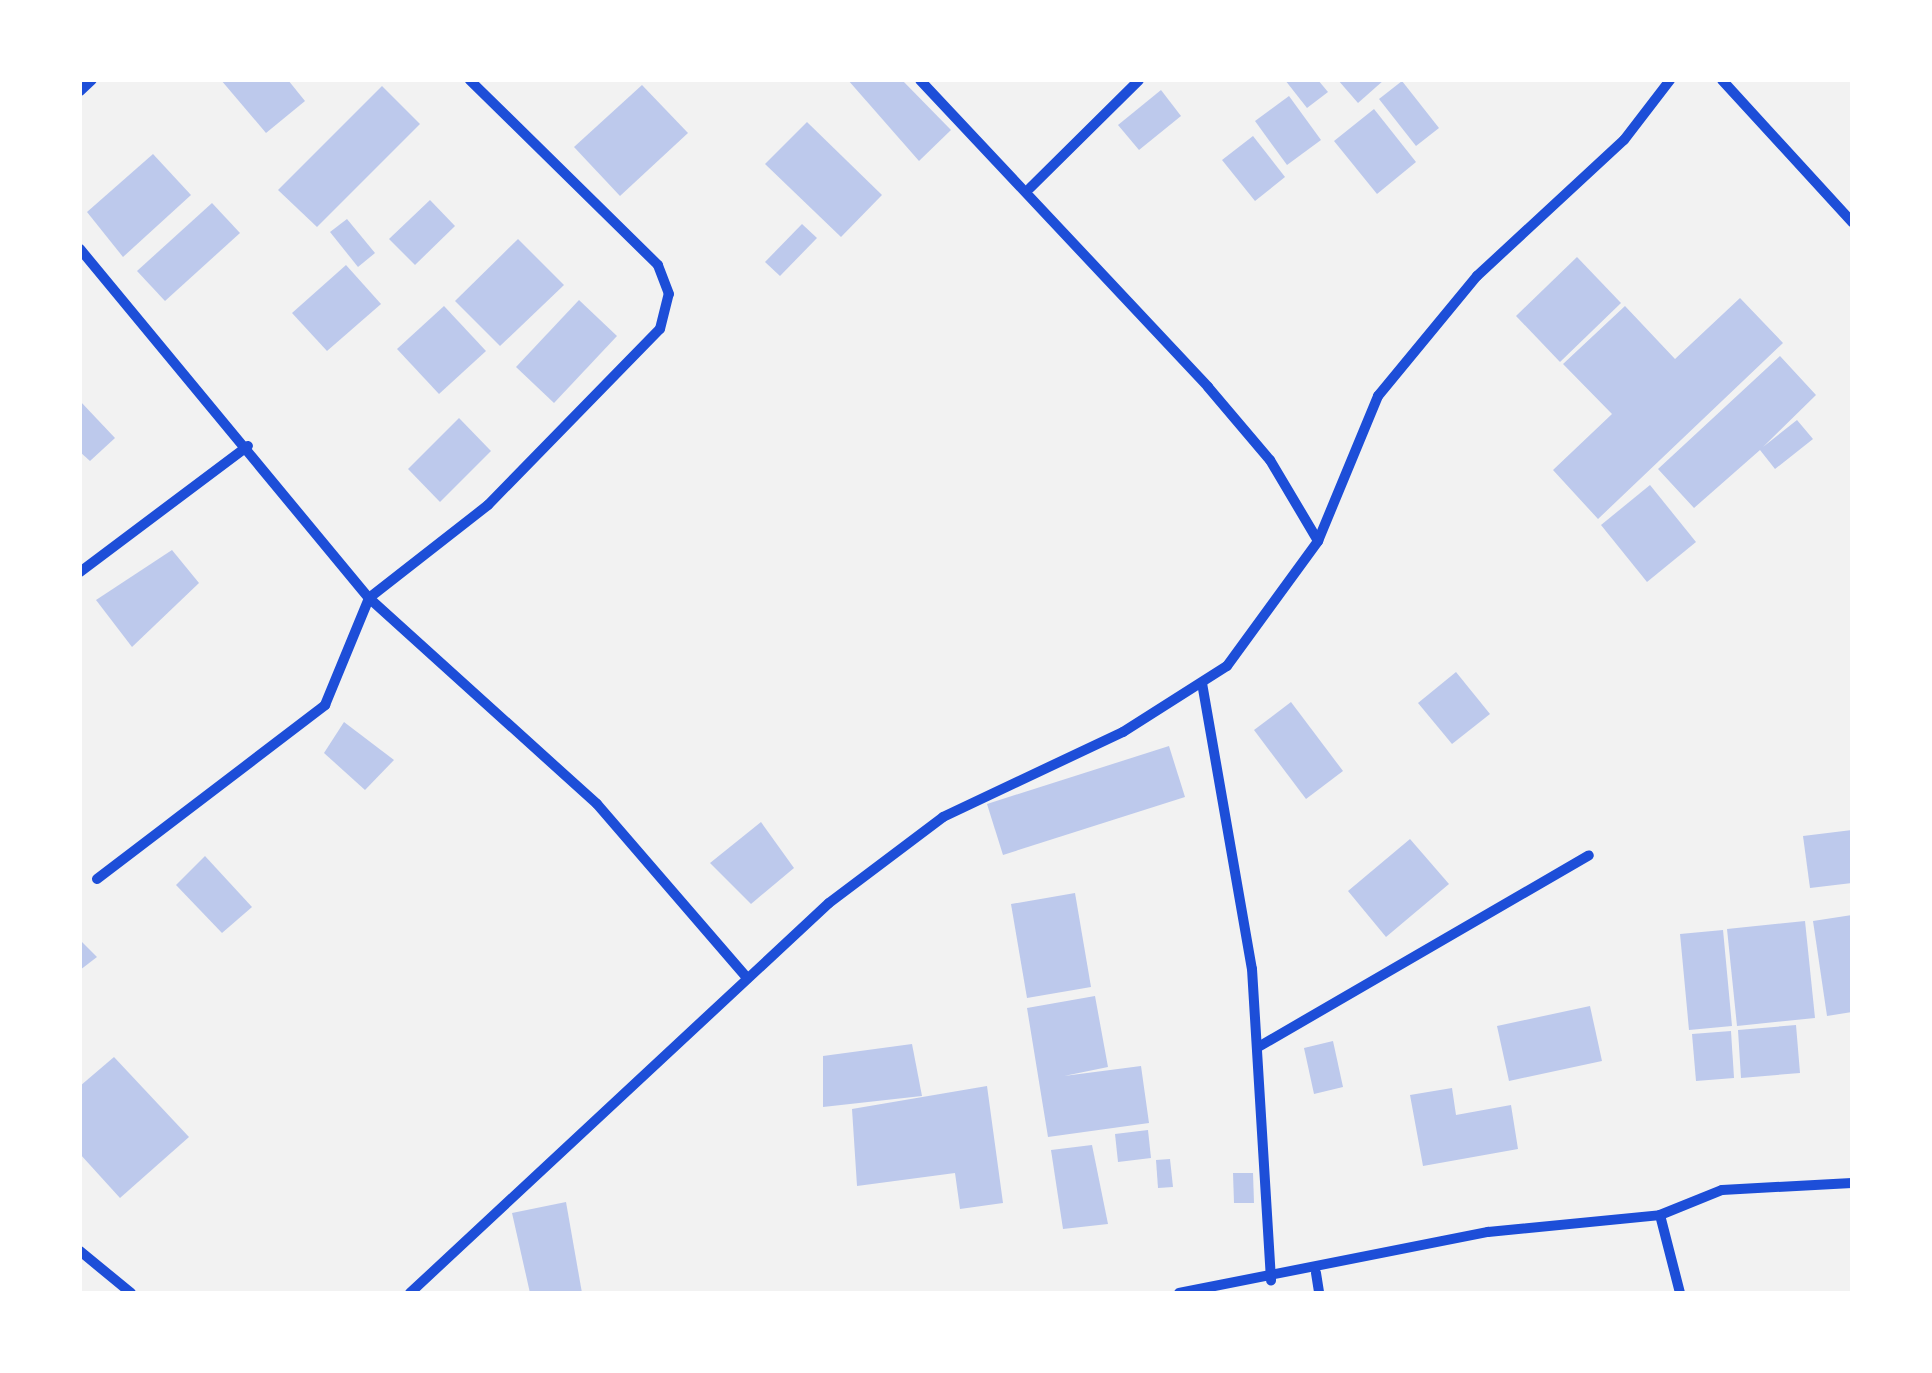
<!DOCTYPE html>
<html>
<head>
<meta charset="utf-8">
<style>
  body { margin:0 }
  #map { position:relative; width:1932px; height:1373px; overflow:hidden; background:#f2f2f2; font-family:Rubik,sans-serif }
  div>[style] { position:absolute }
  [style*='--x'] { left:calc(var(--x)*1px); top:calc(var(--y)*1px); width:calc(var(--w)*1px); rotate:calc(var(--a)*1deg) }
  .building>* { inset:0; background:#bdc9ec }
  .minor>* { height:10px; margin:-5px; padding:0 5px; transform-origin:5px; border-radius:5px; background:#1d4ed8 }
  span { translate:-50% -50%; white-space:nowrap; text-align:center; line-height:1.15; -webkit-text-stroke:10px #fff; paint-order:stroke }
  .frame { position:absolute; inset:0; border:82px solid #fff; pointer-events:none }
</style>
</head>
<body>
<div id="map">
  <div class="building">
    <i style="clip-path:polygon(221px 80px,288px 80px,305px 101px,266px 133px)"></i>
    <i style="clip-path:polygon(848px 80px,902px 80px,951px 130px,919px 161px)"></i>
    <i style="clip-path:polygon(1285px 80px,1318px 80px,1328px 92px,1307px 108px)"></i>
    <i style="clip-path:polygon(1338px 80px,1384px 80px,1358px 103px)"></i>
    <i style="clip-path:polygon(1402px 81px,1439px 128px,1416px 146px,1379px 99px)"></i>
    <i style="clip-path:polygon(642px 85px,688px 133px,620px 196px,574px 147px)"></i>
    <i style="clip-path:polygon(382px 86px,420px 124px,317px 227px,278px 190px)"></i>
    <i style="clip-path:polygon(1161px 90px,1181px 116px,1139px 150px,1118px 125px)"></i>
    <i style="clip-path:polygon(1289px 96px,1321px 140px,1287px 165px,1255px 121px)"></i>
    <i style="clip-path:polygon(1374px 109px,1416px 162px,1377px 194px,1334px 141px)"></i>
    <i style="clip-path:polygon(807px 122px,882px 195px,841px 237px,765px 164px)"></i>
    <i style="clip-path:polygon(1253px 136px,1285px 177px,1255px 201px,1222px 160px)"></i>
    <i style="clip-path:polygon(153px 154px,191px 195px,123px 257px,87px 212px)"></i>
    <i style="clip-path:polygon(430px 200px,455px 226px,415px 265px,389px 239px)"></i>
    <i style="clip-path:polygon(212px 203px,240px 233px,165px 301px,137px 271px)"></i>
    <i style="clip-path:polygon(347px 219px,375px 253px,358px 267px,330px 232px)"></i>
    <i style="clip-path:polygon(802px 224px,817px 238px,780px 276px,765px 262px)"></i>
    <i style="clip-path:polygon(518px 239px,564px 285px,500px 346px,455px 301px)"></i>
    <i style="clip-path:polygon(1577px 257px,1621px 303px,1560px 362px,1516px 316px)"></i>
    <i style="clip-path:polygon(346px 265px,381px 304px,327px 351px,292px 313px)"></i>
    <i style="clip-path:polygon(1740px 298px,1783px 343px,1598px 519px,1553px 470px,1612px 414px,1563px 364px,1625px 306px,1675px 359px)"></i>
    <i style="clip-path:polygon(579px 300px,617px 336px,554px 403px,516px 367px)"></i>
    <i style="clip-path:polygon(444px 306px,486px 351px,439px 394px,397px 349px)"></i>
    <i style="clip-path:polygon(1780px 356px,1816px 395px,1763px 447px,1797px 420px,1813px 439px,1775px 469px,1760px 450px,1694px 508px,1658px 469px)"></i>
    <i style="clip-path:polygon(80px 401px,115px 438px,90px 461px,80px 452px)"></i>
    <i style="clip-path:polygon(459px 418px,491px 451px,440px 502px,408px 469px)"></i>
    <i style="clip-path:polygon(1650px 485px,1696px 542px,1647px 582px,1601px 525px)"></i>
    <i style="clip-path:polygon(172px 550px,199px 583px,132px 647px,96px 600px)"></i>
    <i style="clip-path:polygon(1456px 672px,1490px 714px,1452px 744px,1418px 703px)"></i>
    <i style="clip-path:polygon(1291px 702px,1343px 771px,1306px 799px,1254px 730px)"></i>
    <i style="clip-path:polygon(344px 722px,394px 760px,365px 790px,324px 753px)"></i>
    <i style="clip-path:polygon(1169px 746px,1185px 797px,1003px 855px,987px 804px)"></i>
    <i style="clip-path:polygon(761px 822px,794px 868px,751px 904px,710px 863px)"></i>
    <i style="clip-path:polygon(1852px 830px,1852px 883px,1810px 888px,1803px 836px)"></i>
    <i style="clip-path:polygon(1410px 839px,1449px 884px,1386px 937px,1348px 891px)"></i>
    <i style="clip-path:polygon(205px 856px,252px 907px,222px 933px,176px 885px)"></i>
    <i style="clip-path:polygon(1075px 893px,1091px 987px,1027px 998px,1011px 904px)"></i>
    <i style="clip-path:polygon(1852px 915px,1852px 1012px,1827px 1016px,1813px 921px)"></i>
    <i style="clip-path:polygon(1805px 921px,1815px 1018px,1737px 1026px,1727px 929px)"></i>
    <i style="clip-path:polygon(1723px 930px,1732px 1026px,1689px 1030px,1680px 934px)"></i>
    <i style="clip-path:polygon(80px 940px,97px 957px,80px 970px)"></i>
    <i style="clip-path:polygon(1095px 996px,1108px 1067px,1064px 1076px,1141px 1066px,1149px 1123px,1048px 1137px,1027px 1008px)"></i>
    <i style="clip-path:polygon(1590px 1006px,1602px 1061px,1509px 1081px,1497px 1026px)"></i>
    <i style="clip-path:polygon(1796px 1025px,1800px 1073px,1741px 1078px,1738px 1030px)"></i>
    <i style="clip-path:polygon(1731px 1031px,1734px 1078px,1696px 1081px,1692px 1034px)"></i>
    <i style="clip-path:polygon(1333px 1041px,1343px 1087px,1314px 1094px,1304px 1048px)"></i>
    <i style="clip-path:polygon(912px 1044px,922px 1096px,823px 1107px,823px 1056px)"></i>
    <i style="clip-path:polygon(114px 1057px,189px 1137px,120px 1198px,80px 1154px,80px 1086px)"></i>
    <i style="clip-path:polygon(987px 1086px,1003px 1203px,960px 1209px,955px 1173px,857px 1186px,852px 1109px)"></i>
    <i style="clip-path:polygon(1452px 1088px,1456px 1115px,1511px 1105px,1518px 1149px,1423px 1166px,1410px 1095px)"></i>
    <i style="clip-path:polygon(1148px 1130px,1151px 1158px,1118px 1162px,1115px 1134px)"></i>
    <i style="clip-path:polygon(1092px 1145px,1108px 1224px,1063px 1229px,1051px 1150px)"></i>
    <i style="clip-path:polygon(1170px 1159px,1173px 1187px,1158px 1188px,1156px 1160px)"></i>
    <i style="clip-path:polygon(1233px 1173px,1253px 1173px,1254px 1203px,1234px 1203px)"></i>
    <i style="clip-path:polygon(566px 1202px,582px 1293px,530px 1293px,512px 1213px)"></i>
  </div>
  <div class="minor">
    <i style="--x:920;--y:80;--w:421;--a:46.8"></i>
    <i style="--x:1208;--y:387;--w:96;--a:49.7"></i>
    <i style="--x:1270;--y:460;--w:94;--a:59.3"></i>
    <i style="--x:1722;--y:80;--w:193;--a:47.5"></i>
    <i style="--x:80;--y:91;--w:16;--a:-43"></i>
    <i style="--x:1030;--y:188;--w:153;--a:-44.7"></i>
    <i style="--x:80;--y:249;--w:453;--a:50.4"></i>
    <i style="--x:369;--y:598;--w:307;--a:42.1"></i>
    <i style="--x:597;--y:804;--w:230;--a:49.2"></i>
    <i style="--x:80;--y:572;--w:210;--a:-36.9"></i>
    <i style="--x:1202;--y:683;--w:290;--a:80.1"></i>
    <i style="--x:1252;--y:969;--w:312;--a:86.5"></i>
    <i style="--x:97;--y:879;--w:287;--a:-37.3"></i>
    <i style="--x:325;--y:705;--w:116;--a:-67.6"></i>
    <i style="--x:369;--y:598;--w:151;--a:-38"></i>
    <i style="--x:488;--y:505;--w:246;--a:-45.7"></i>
    <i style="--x:660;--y:329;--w:36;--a:-76"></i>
    <i style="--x:669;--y:294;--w:31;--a:-111"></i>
    <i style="--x:658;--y:265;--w:264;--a:-135.5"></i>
    <i style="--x:1260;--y:1046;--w:380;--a:-30.1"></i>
    <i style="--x:1660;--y:1215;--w:81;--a:75.6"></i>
    <i style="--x:80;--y:1251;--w:66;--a:39.5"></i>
    <i style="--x:1316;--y:1273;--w:20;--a:81"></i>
    <i style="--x:410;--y:1293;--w:572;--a:-42.95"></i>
    <i style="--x:829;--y:903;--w:143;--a:-37"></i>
    <i style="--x:943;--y:817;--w:199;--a:-25.3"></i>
    <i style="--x:1123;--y:732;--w:123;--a:-32.4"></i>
    <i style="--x:1227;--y:666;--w:155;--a:-53.9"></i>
    <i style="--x:1318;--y:541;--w:157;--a:-67.5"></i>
    <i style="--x:1378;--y:396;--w:156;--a:-50.5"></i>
    <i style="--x:1477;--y:276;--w:200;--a:-42.8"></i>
    <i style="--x:1624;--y:140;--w:76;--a:-52.5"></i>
    <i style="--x:1179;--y:1293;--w:315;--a:-11.2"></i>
    <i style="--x:1488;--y:1232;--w:173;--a:-5.6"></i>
    <i style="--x:1660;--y:1215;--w:67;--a:-22"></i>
    <i style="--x:1722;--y:1190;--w:130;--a:-3.1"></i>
  </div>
  <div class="frame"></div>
</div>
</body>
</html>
